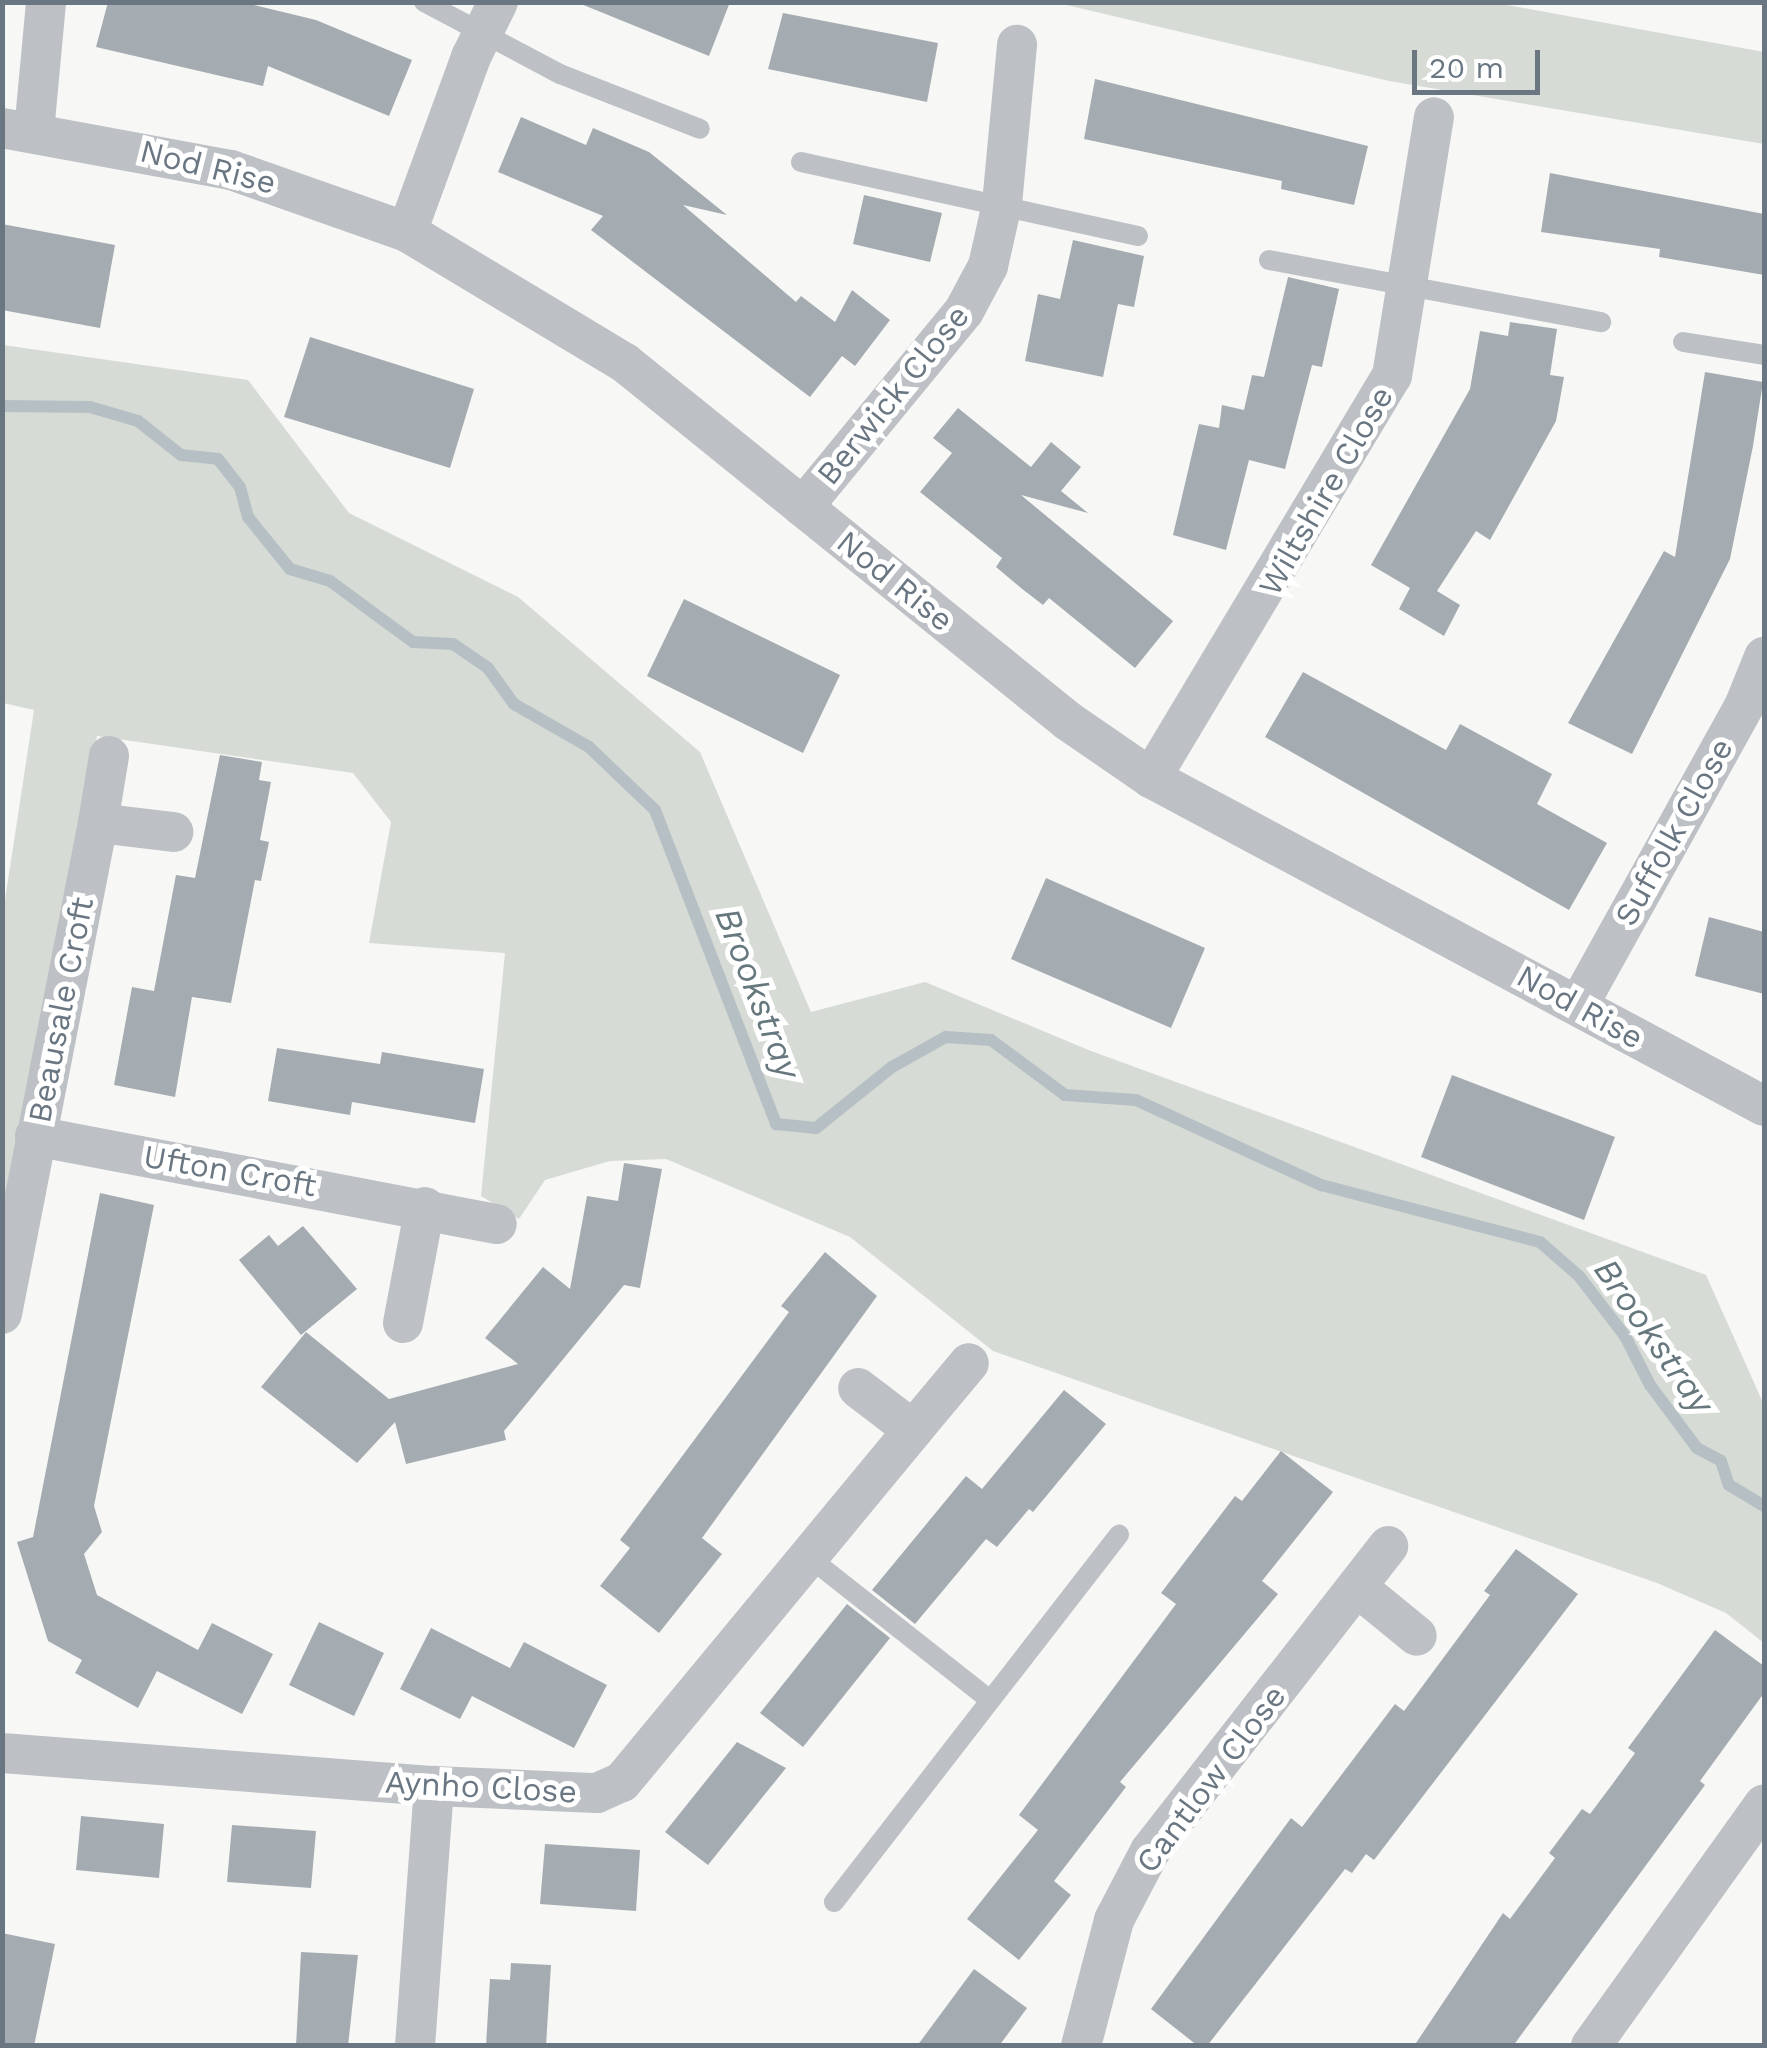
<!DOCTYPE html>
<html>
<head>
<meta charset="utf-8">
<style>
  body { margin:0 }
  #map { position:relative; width:1767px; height:2048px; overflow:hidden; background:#f7f7f5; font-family:"Work Sans",sans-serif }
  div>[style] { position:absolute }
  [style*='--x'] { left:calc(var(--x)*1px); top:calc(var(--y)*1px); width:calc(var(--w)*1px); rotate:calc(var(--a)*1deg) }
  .green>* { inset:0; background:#d7dbd5 }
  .stream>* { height:12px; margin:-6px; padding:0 6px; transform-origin:6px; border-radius:6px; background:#b6c0c4 }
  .building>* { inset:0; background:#a5acb1 }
  .lane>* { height:20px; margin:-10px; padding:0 10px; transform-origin:10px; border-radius:10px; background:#bdc0c4 }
  .street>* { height:40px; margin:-20px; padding:0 20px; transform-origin:20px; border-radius:20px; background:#bdc0c4 }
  span { translate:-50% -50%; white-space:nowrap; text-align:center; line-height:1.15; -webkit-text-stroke:10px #fff; paint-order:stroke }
  .street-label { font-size:32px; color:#6a7782 }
  .water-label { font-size:35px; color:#66777e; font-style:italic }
  .frame { position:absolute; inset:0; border:5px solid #6a7782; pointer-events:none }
  .scale { position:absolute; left:1412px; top:50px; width:128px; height:45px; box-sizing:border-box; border:5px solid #6a7782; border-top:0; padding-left:12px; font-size:30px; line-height:35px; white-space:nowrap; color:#6a7782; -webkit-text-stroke:8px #fff; paint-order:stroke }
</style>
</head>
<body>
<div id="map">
  <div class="green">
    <i style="clip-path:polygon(1058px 3px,1496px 3px,1764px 52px,1764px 144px,1389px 81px)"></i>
    <i style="clip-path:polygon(3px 345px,248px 380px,349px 513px,518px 597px,700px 752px,811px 1012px,925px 982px,1091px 1051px,1706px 1275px,1764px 1405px,1764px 1643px,1726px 1613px,1657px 1583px,993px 1351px,850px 1237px,666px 1159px,610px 1161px,545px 1180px,519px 1219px,481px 1196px,505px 953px,369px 943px,391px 822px,353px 773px,97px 736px,3px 1256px,3px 913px,34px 710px,3px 703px)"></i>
  </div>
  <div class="stream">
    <i style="--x:2;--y:406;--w:88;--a:0.7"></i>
    <i style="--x:90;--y:407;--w:50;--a:16.3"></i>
    <i style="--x:138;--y:421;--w:55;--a:38.3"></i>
    <i style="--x:181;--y:455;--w:37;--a:6"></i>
    <i style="--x:218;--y:459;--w:36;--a:52"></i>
    <i style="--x:240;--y:487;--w:31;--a:75"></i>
    <i style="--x:248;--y:517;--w:67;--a:51.1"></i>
    <i style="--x:290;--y:569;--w:42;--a:16.7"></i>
    <i style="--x:330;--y:581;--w:103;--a:36.3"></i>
    <i style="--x:413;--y:642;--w:40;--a:2.9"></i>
    <i style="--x:453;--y:644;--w:42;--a:34.4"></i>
    <i style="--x:488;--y:668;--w:44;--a:54.2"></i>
    <i style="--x:514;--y:704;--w:86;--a:29.8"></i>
    <i style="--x:589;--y:747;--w:91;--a:43.7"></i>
    <i style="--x:655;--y:810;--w:337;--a:68.9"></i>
    <i style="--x:776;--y:1124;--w:40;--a:5.7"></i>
    <i style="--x:816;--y:1128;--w:97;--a:-38.8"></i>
    <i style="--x:892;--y:1067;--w:62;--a:-29.1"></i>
    <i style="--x:946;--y:1037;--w:45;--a:3.8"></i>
    <i style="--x:991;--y:1040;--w:92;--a:36.6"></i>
    <i style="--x:1065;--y:1095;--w:71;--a:4"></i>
    <i style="--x:1136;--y:1100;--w:204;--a:24.7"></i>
    <i style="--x:1321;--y:1185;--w:226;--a:14.6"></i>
    <i style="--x:1540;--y:1242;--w:52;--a:41.1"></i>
    <i style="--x:1579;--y:1276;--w:76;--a:52.5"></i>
    <i style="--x:1625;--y:1336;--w:55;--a:63"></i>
    <i style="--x:1650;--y:1385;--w:79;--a:53.3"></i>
    <i style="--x:1697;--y:1448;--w:27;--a:28"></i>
    <i style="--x:1721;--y:1461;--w:25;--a:72"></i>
    <i style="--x:1729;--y:1485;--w:41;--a:31"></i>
  </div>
  <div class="building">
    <i style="clip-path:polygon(108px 2px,242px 2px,316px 20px,412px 60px,389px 116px,268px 66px,263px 86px,96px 47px)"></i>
    <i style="clip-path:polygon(576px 2px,730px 2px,709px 56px)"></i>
    <i style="clip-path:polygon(783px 13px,938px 43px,927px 102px,768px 69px)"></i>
    <i style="clip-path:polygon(1095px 79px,1368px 146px,1354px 205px,1281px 189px,1282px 181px,1084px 139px)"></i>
    <i style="clip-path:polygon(521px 117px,586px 145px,593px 128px,649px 152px,727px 215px,683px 205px,796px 302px,801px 296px,835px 322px,852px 290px,890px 320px,855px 366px,842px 356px,810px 397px,591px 230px,603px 216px,498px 172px)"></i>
    <i style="clip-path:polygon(1550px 173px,1764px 214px,1764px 275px,1659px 257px,1660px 249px,1541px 232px)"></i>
    <i style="clip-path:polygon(864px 195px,942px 213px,930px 262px,853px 244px)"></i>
    <i style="clip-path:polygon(2px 224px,115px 245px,100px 328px,2px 310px)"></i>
    <i style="clip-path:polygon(1073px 240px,1144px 256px,1134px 307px,1118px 304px,1103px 377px,1025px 361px,1038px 294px,1060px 299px)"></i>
    <i style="clip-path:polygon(1288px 277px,1339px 289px,1322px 367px,1312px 365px,1285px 469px,1249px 460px,1226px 550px,1173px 535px,1199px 424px,1219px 428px,1222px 405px,1244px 410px,1252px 375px,1264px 377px)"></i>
    <i style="clip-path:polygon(1510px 322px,1557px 329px,1550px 375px,1564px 377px,1556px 421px,1490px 540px,1476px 531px,1437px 591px,1460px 605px,1444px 636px,1399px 609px,1410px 588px,1371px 565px,1470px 389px,1480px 331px,1508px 336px)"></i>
    <i style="clip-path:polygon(310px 337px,474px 389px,450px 468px,284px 417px)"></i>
    <i style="clip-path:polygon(1705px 372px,1763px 382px,1753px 446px,1730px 559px,1632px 754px,1568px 723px,1664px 551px,1675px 557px)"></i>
    <i style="clip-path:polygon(958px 408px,1031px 467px,1051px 442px,1081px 467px,1061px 491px,1088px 513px,1021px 495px,1173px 621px,1135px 668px,1049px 598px,1043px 605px,1021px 588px,996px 567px,1002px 558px,920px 492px,952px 453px,933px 438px)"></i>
    <i style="clip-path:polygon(684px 599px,840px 675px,803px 753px,647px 676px)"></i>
    <i style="clip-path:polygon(1303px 672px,1446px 750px,1460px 724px,1552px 774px,1537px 804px,1607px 843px,1569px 910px,1265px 737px)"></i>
    <i style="clip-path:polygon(220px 755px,262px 762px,259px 780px,271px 782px,260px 840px,269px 842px,261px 881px,255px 880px,231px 1003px,192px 997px,175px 1097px,114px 1085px,132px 987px,154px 991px,176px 875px,195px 878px)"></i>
    <i style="clip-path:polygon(1046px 878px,1205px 948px,1171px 1028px,1011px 959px)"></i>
    <i style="clip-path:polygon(1709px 917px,1764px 932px,1764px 994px,1695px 976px)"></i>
    <i style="clip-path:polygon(277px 1048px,380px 1064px,382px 1052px,484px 1069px,475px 1123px,352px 1102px,350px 1115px,268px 1101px)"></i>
    <i style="clip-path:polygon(1452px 1075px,1615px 1137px,1584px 1220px,1421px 1157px)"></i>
    <i style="clip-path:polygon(624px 1163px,662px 1169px,640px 1288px,624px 1285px,504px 1431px,506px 1440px,406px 1464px,395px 1422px,357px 1463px,261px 1387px,306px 1332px,389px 1399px,518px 1364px,485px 1338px,543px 1267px,570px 1289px,587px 1196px,618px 1201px)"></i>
    <i style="clip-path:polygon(100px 1193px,154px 1205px,94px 1506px,102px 1532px,84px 1554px,97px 1595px,198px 1650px,212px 1623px,273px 1654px,242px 1714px,157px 1671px,138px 1708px,75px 1673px,82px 1660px,48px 1641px,17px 1542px,33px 1537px)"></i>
    <i style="clip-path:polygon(303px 1226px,357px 1289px,301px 1335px,239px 1260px,269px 1235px,278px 1246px)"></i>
    <i style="clip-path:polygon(825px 1252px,877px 1296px,702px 1538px,722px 1554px,659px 1633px,600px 1586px,630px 1548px,620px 1540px,789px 1312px,781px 1306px)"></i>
    <i style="clip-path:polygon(1064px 1390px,1106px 1424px,1033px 1512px,1029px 1509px,997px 1547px,986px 1539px,915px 1624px,872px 1590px,966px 1476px,982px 1489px)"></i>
    <i style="clip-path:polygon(1281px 1451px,1333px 1492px,1262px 1581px,1278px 1594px,1120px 1782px,1126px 1787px,1054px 1881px,1071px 1895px,1019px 1960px,967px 1919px,1038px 1830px,1019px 1815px,1176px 1604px,1161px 1593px,1235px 1496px,1242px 1501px)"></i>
    <i style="clip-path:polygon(1516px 1549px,1578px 1594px,1374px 1860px,1366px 1854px,1352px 1873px,1345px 1869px,1207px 2046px,1198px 2046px,1151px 2009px,1291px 1818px,1302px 1827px,1395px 1704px,1404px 1711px,1490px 1595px,1484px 1591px)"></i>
    <i style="clip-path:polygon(847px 1604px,890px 1638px,803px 1747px,760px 1713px)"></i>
    <i style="clip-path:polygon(319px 1622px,384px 1653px,354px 1716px,289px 1685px)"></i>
    <i style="clip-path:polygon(431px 1628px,510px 1668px,524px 1642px,607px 1685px,574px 1748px,472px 1696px,460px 1719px,400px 1689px)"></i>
    <i style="clip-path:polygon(1715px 1630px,1764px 1666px,1764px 1693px,1700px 1781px,1705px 1785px,1513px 2046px,1414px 2046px,1503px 1913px,1510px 1919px,1555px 1858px,1549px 1853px,1582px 1809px,1590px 1814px,1614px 1782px,1635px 1753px,1628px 1748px)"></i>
    <i style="clip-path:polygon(737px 1742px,786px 1768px,708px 1865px,665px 1832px)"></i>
    <i style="clip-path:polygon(81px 1816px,164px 1824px,159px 1878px,76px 1870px)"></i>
    <i style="clip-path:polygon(232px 1825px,316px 1831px,311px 1888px,227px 1882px)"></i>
    <i style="clip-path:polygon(545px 1844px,640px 1850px,636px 1911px,540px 1904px)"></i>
    <i style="clip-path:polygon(2px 1933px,55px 1944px,34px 2046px,2px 2046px)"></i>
    <i style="clip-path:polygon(301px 1952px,358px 1955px,348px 2046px,296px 2046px)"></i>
    <i style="clip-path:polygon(511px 1963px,551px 1965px,546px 2046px,486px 2046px,490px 1979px,510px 1980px)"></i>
    <i style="clip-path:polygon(974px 1969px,1027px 2008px,999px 2046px,917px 2046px)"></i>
  </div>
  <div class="lane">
    <i style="--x:424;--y:2;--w:154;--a:27.9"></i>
    <i style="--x:560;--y:74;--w:150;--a:21.4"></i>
    <i style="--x:801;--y:162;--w:345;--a:12.4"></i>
    <i style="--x:1269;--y:260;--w:338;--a:10.6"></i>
    <i style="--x:1683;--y:342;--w:82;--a:9.1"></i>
    <i style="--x:810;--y:1558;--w:229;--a:38.3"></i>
    <i style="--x:834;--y:1902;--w:465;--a:-52.2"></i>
  </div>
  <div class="street">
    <i style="--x:2;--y:128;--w:233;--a:10.4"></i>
    <i style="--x:231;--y:170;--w:187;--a:19.4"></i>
    <i style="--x:407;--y:232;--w:254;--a:31"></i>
    <i style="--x:625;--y:363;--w:570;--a:38.94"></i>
    <i style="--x:1068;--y:721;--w:101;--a:34.5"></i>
    <i style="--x:1151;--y:778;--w:695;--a:28.15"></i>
    <i style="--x:34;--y:132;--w:131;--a:-84.7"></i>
    <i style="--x:407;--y:232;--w:186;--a:-69.9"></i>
    <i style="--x:471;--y:57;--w:61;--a:-63.9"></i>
    <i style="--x:803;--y:507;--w:254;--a:-50.6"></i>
    <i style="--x:964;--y:311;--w:51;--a:-61.9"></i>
    <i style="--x:988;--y:266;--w:64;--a:-77.3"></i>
    <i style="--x:1002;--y:204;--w:160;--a:-84.6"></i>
    <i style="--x:1151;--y:778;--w:469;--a:-59.1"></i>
    <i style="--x:1392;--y:376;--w:262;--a:-80.8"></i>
    <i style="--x:98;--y:823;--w:68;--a:-80.7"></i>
    <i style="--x:1579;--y:1004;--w:343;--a:-61"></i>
    <i style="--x:1745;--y:704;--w:51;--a:-68"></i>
    <i style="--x:35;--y:1136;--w:470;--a:10.8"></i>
    <i style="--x:2;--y:1314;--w:500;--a:-78.94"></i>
    <i style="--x:98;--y:823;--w:76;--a:6.8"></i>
    <i style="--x:403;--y:1323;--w:118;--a:-79.3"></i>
    <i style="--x:913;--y:1430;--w:87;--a:-50.1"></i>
    <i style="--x:1357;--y:1587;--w:77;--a:39.2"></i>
    <i style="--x:2;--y:1753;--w:433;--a:4.4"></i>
    <i style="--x:434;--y:1786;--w:163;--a:2.5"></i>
    <i style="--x:597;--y:1793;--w:27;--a:-24"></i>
    <i style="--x:622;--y:1782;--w:457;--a:-50.4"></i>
    <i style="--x:913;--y:1430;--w:69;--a:-142.6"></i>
    <i style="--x:415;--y:2046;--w:261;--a:-85.8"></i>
    <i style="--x:1081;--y:2046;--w:130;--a:-75.3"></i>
    <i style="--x:1114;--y:1920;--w:78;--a:-62.4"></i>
    <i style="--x:1150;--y:1851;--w:387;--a:-52"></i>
    <i style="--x:1591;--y:2046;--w:297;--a:-54.4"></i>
  </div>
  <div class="street-label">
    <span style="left:208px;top:167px;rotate:14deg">Nod Rise</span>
    <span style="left:893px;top:395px;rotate:-51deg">Berwick Close</span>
    <span style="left:1326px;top:491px;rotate:-60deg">Wiltshire Close</span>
    <span style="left:895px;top:581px;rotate:39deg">Nod Rise</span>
    <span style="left:1674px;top:832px;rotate:-61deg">Suffolk Close</span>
    <span style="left:1580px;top:1007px;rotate:29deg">Nod Rise</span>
    <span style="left:61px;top:1010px;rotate:-79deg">Beausale Croft</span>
    <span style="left:230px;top:1171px;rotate:10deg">Ufton Croft</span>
    <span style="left:1211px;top:1779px;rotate:-53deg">Cantlow Close</span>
    <span style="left:481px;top:1787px;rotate:3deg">Aynho Close</span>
  </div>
  <div class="water-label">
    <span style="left:758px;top:993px;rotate:69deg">Brookstray</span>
    <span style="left:1654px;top:1336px;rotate:55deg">Brookstray</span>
  </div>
  <div class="frame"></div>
  <div class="scale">20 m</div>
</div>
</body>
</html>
